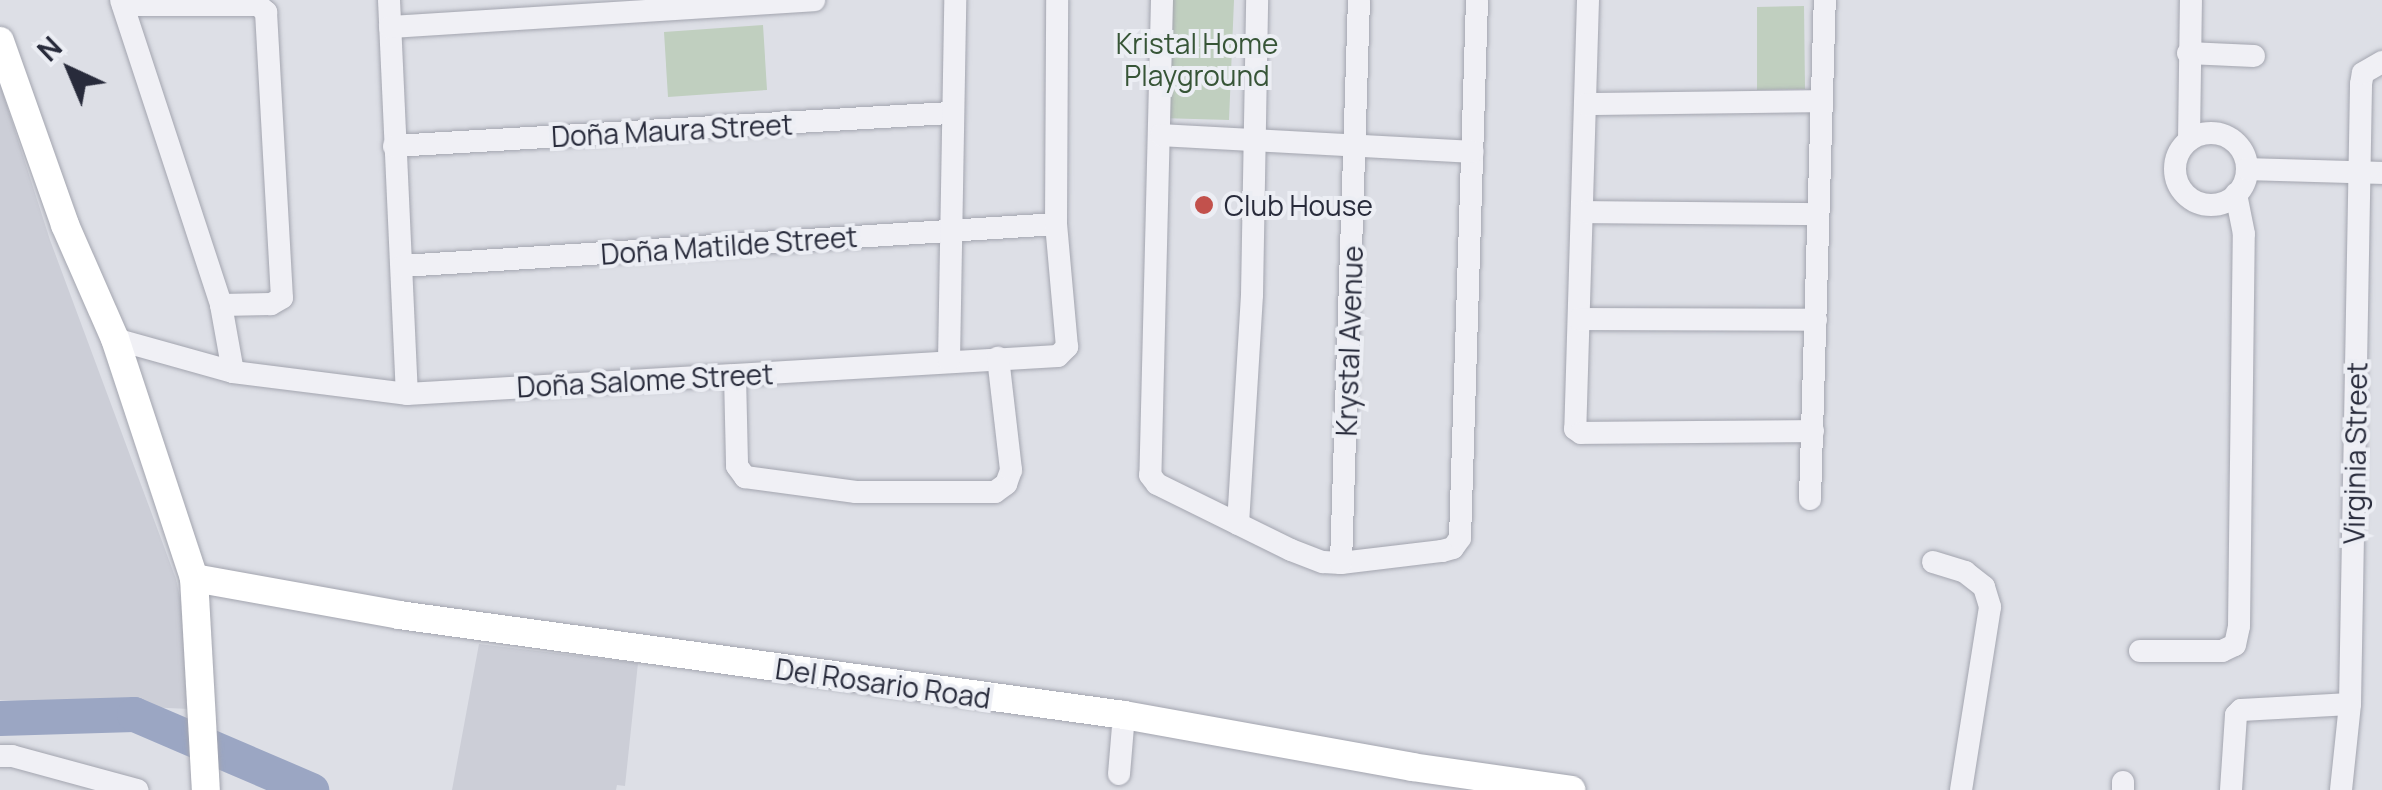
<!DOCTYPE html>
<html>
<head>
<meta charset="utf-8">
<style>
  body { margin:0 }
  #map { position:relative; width:2382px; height:790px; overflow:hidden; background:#dddfe6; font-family:Manrope,sans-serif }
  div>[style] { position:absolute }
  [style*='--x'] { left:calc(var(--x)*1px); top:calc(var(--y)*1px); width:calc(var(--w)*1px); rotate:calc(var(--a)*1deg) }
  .built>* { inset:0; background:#ccced7 }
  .green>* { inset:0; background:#c0cfbf }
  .river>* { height:35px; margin:-17.5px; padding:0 17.5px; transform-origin:17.5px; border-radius:17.5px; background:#9ba6c3 }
  .roads { filter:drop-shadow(0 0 2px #a3a5af) drop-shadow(0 0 2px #a3a5af) }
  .minor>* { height:22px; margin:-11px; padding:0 11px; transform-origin:11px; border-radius:11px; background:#f0f0f5 }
  .minor>.ring { margin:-11px; padding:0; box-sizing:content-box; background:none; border:22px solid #f0f0f5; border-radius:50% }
  .major>* { height:28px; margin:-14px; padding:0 14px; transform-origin:14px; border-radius:14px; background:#fff }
  .dots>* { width:28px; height:28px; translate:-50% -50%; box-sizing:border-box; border:5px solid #eceef4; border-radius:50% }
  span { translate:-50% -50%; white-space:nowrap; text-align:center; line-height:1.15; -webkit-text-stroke:8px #eceef4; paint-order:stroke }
  .park-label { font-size:28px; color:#375537 }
  .street-label { font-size:28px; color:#282b3b }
  .poi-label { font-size:28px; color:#282b3b }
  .left { translate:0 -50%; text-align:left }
  .north { position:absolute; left:20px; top:20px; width:100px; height:100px; -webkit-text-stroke:8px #eceef4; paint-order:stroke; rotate:316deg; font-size:28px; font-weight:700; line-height:40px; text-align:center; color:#282b3b }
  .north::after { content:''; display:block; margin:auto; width:35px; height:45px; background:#282b3b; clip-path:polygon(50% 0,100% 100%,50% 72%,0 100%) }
</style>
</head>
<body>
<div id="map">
  <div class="built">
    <i style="clip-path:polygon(0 84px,50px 240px,176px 579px,191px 651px,189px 709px,0 700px)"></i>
    <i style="clip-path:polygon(479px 644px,638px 663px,625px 786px,617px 785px,616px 790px,452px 790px)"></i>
  </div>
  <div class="green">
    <i style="clip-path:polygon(1166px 0,1234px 0,1229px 120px,1161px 118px)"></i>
    <i style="clip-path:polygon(1804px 6px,1805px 89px,1757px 90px,1757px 7px)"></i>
    <i style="clip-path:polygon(763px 25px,767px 90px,668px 97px,664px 32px)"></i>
  </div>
  <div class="river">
    <i style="--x:0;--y:718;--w:134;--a:-1.7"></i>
    <i style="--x:134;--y:714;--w:193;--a:23.2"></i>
  </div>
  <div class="roads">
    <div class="minor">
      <i style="--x:121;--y:0;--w:321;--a:71.8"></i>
      <i style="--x:221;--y:305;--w:68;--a:79.8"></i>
      <i style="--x:389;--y:0;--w:394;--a:87.4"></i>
      <i style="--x:1162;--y:0;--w:475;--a:91.4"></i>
      <i style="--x:1150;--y:475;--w:11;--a:52"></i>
      <i style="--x:1157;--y:484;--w:149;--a:26.2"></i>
      <i style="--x:1291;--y:550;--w:34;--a:21"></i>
      <i style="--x:1323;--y:562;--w:18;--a:3"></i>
      <i style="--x:1341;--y:563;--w:102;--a:-6.8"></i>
      <i style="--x:1442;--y:551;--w:11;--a:-15"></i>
      <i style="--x:1453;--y:548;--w:12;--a:-55"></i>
      <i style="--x:1460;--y:538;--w:538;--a:-88.19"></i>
      <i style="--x:1588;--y:0;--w:429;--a:91.7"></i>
      <i style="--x:1575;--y:429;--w:7;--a:34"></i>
      <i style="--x:1581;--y:433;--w:232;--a:-0.5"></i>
      <i style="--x:123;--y:5;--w:135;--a:0"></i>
      <i style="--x:258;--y:5;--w:11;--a:41"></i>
      <i style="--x:266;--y:12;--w:286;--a:86.8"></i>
      <i style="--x:282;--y:298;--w:13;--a:151"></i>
      <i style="--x:271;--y:304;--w:50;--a:178.9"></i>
      <i style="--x:390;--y:27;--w:425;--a:-3.6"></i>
      <i style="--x:2188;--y:53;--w:66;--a:2.6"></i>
      <i style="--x:1586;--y:104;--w:234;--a:-0.7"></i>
      <i class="ring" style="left:2175px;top:133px;width:50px;height:50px"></i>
      <i style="--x:1161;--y:135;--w:312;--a:3.1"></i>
      <i style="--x:2189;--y:140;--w:140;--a:-89.2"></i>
      <i style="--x:394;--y:146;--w:557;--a:-3.4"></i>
      <i style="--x:2247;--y:169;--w:135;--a:1.7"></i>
      <i style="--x:1585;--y:212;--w:233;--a:0.5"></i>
      <i style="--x:402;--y:266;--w:655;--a:-3.67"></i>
      <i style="--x:1579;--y:319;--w:237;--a:0.2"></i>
      <i style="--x:115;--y:339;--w:123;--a:15.6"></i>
      <i style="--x:233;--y:372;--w:175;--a:7.2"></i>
      <i style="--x:407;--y:394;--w:652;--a:-3.34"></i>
      <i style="--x:1058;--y:356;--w:13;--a:-45"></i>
      <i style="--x:1067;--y:347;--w:123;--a:-95.1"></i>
      <i style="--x:1056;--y:224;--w:224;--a:-89.7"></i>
      <i style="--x:949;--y:361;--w:361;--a:-89"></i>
      <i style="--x:735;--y:375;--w:91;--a:88.7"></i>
      <i style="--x:737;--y:466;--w:14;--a:54"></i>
      <i style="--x:745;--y:477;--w:112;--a:7.7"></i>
      <i style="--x:856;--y:492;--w:139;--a:0"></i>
      <i style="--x:995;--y:492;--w:14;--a:-36"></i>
      <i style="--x:1006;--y:484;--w:15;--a:-70"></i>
      <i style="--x:1011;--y:470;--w:113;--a:-96.6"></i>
      <i style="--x:1810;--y:499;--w:499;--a:-88.3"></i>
      <i style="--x:1238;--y:524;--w:229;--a:-86.5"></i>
      <i style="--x:1252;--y:295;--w:295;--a:-89"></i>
      <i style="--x:1933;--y:562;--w:34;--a:17"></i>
      <i style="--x:1965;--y:572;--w:24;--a:38"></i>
      <i style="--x:1984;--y:587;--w:21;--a:73"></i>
      <i style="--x:1990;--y:607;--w:185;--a:99"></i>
      <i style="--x:1341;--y:563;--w:563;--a:-88.17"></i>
      <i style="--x:2140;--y:651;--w:82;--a:0"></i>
      <i style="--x:2222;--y:651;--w:14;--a:-25"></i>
      <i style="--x:2235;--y:645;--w:19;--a:-78"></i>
      <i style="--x:2239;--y:626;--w:392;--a:-89.3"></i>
      <i style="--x:2244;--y:234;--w:41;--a:-101.3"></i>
      <i style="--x:0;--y:756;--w:12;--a:0"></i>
      <i style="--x:12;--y:756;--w:130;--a:15.2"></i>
      <i style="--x:1119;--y:774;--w:59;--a:-85.2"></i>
      <i style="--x:2123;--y:790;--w:8;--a:-90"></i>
      <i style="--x:2231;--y:790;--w:75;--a:-86.2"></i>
      <i style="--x:2236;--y:715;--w:7;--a:-45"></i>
      <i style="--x:2241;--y:710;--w:109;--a:-3.2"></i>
      <i style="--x:2341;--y:790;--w:86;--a:-84"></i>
      <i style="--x:2350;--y:704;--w:620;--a:-88.98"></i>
      <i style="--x:2361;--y:84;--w:11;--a:-80"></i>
      <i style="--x:2363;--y:73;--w:22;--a:-30"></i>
    </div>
    <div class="major">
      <i style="--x:0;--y:41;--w:195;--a:70.5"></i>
      <i style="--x:65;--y:225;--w:124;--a:66.3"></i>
      <i style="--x:115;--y:339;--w:252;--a:71.7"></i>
      <i style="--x:194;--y:578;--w:212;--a:86.8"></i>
      <i style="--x:194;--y:578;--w:208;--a:10.2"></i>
      <i style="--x:399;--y:615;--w:732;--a:7.85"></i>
      <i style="--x:1124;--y:715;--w:293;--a:10.2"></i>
      <i style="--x:1412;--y:767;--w:161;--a:8.2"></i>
    </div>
  </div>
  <div class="dots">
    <i style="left:1204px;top:205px;background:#c2514c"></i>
  </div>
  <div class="park-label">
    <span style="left:1197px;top:59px">Kristal Home<br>Playground</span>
  </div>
  <div class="street-label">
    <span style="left:672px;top:130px;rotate:-3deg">Doña Maura Street</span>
    <span style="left:729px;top:245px;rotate:-4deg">Doña Matilde Street</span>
    <span style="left:1349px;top:341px;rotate:-88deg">Krystal Avenue</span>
    <span style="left:645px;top:380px;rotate:-3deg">Doña Salome Street</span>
    <span style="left:2355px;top:453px;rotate:-89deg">Virginia Street</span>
    <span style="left:883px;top:683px;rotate:8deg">Del Rosario Road</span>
  </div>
  <div class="poi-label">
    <span class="left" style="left:1224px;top:205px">Club House</span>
  </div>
  <div class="north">N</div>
</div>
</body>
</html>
